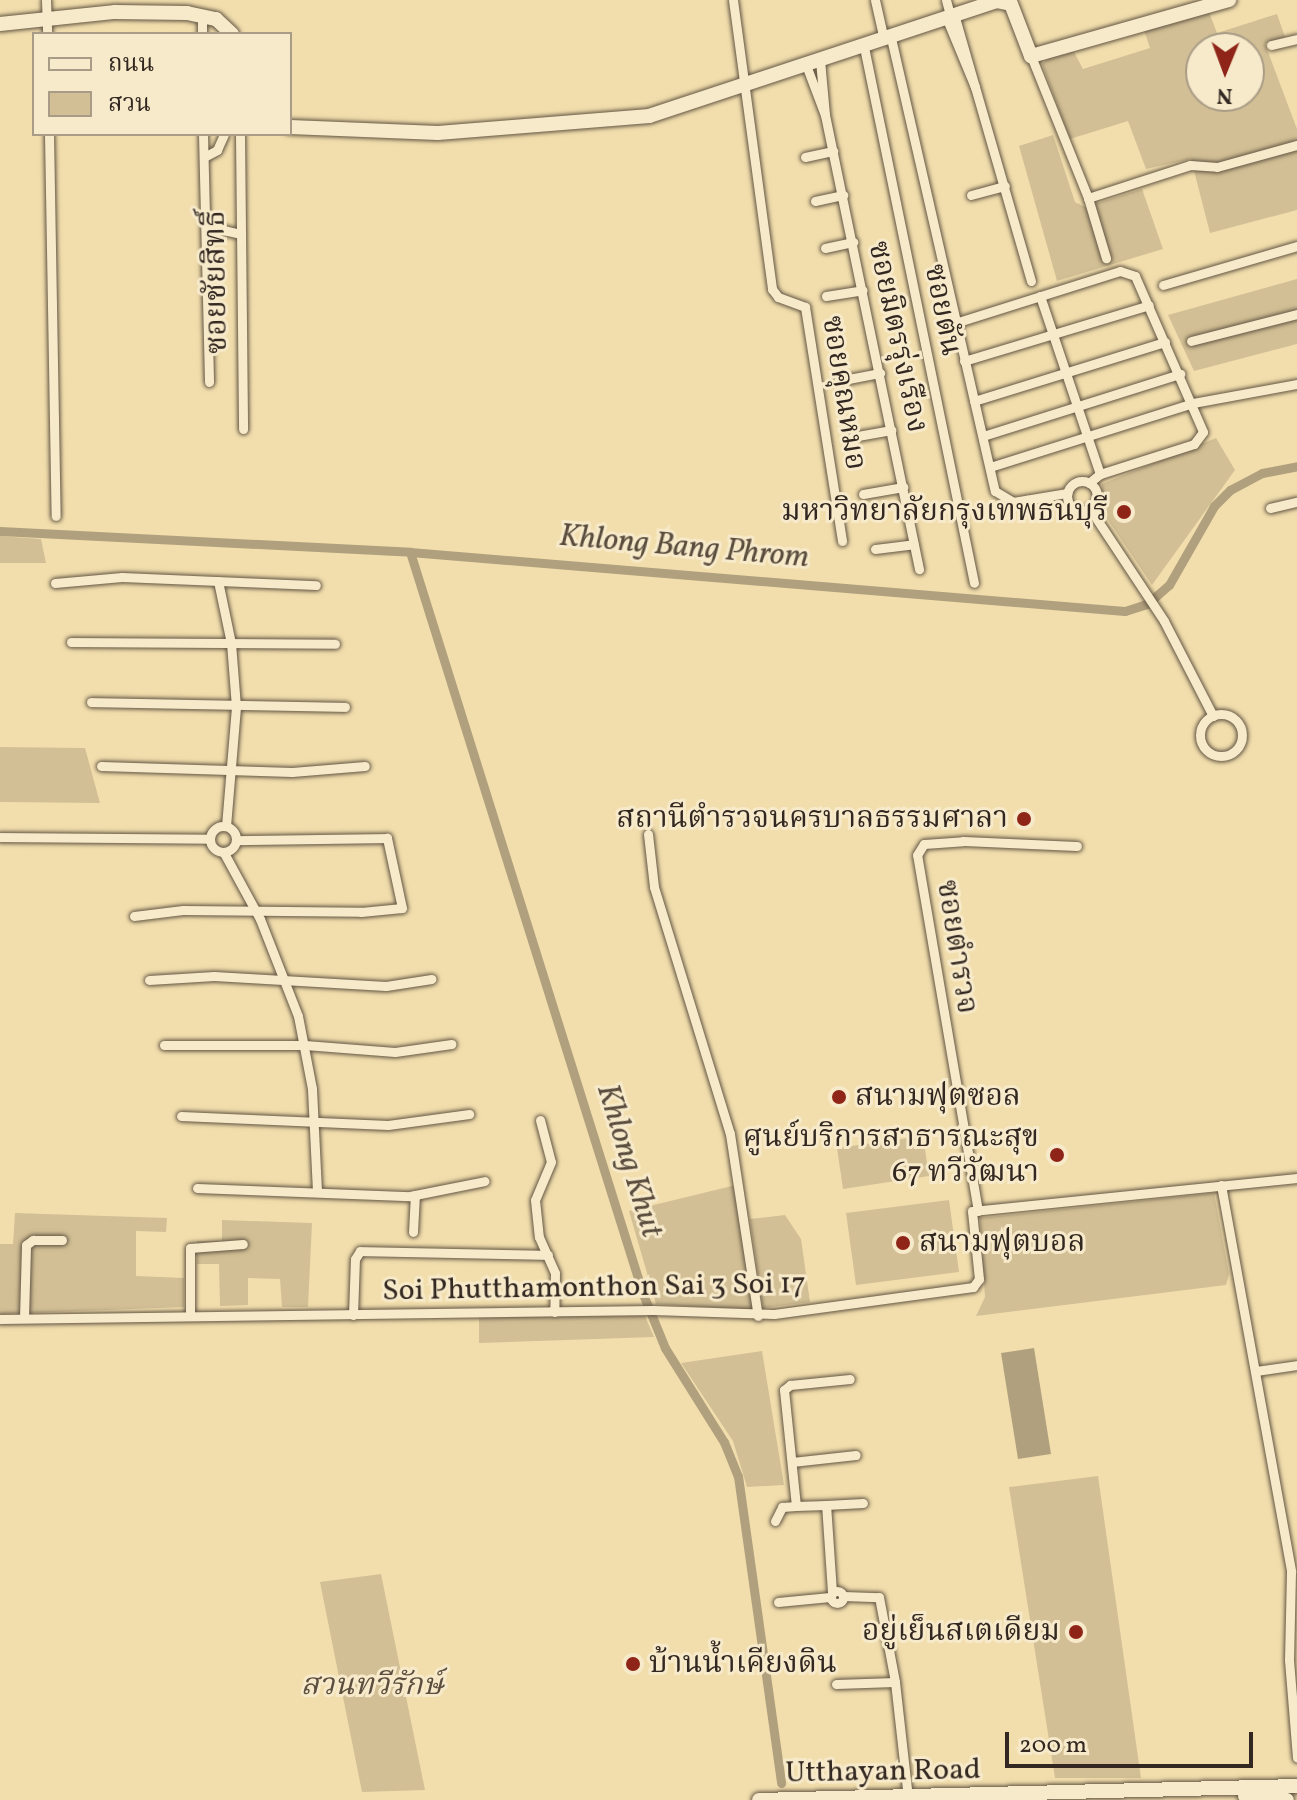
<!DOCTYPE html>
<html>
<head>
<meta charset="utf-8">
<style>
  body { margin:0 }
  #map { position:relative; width:1297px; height:1800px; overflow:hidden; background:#f2dead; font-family:Vollkorn,"Noto Serif Thai",serif }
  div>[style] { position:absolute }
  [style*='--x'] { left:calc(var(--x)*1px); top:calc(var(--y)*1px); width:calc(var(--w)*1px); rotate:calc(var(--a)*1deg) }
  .green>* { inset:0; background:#d2bf95 }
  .water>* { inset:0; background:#b1a07d }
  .canal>* { height:9px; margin:-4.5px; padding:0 4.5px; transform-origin:4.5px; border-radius:4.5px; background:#b1a07d }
  .roads { filter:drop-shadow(0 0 2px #635644) drop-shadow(0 0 2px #635644) }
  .street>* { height:9px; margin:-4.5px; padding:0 4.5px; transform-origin:4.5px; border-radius:4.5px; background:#f7eaca }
  .street>.ring { margin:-4.5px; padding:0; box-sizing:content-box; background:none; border:9px solid #f7eaca; border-radius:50% }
  .secondary>* { height:14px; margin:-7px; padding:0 7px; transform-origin:7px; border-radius:7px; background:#f7eaca }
  .dots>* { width:22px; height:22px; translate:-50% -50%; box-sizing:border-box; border:4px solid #f7eaca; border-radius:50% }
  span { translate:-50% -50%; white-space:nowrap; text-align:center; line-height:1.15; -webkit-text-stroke:6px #f7eaca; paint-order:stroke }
  .street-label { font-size:30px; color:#332821 }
  .poi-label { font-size:30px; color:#332821 }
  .right { translate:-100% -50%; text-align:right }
  .left { translate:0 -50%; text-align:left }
  .park-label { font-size:30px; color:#5b4e3e; font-style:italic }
  .water-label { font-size:32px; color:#594c3d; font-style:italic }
  .legend { position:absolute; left:32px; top:32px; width:260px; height:104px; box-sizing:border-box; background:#f7eaca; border:2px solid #a99c86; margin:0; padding:10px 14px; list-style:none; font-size:24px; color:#332821 }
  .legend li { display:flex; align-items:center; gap:16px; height:40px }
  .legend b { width:40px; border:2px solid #a99c86 }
  .north { position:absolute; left:1185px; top:32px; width:80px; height:80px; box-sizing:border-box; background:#f7eaca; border:2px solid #a99c86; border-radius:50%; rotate:181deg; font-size:22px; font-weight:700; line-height:32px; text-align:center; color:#332821 }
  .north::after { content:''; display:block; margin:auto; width:28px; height:36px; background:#8f2418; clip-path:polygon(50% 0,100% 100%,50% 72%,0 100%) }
  .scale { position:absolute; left:1005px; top:1732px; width:248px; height:36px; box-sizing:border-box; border:4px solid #332821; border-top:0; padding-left:10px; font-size:24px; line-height:28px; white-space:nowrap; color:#332821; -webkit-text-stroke:6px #f7eaca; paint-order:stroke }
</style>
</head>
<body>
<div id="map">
  <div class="green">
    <i style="clip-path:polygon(evenodd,1209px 12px,1217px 33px,1277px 14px,1285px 37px,1265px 44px,1297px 129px,1297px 210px,1210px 233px,1191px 159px,1146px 169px,1128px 121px,1070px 139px,1042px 64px,1055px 53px,1074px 52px,1083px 69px,1150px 48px,1144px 30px,1209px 12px,1201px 48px,1249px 48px,1249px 96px,1201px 96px,1201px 48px)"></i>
    <i style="clip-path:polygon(1053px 135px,1075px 202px,1085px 207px,1142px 189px,1163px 249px,1057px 281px,1019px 146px)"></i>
    <i style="clip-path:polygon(1297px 279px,1297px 344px,1194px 371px,1168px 315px)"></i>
    <i style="clip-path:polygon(1216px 438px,1235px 470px,1152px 585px,1100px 508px,1102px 484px)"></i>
    <i style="clip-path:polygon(0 536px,41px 539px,46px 563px,0 563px)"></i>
    <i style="clip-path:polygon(0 747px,85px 748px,100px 803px,0 802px)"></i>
    <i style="clip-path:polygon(923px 1136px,929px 1176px,843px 1189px,837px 1148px)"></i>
    <i style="clip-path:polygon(736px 1185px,753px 1310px,656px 1304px,629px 1211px)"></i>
    <i style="clip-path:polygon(1214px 1193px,1229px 1274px,1226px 1285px,976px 1316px,985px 1297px,980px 1218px)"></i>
    <i style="clip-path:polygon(949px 1200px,959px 1272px,856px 1285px,846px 1213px)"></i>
    <i style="clip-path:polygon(15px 1213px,167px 1218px,166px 1232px,136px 1231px,136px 1276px,184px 1278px,184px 1307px,0 1314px,0 1244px,13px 1244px)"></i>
    <i style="clip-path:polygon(785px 1215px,801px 1239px,810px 1302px,763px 1308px,750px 1219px)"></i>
    <i style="clip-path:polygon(222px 1220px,312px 1223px,308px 1307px,282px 1307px,280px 1279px,248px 1278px,248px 1305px,220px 1306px,219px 1264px,197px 1264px,197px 1241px,222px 1241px)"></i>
    <i style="clip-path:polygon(645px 1316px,654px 1337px,479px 1343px,479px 1317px)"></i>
    <i style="clip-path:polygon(762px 1351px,784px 1485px,747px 1487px,733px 1441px,681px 1363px)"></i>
    <i style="clip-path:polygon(1098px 1476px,1141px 1778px,1055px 1778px,1009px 1487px)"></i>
    <i style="clip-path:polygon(381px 1574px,425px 1790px,362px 1792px,320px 1582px)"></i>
  </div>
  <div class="water">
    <i style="clip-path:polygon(1034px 1348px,1051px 1454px,1018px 1459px,1001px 1353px)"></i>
  </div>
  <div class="canal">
    <i style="--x:0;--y:531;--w:411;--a:2.9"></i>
    <i style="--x:410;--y:552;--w:717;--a:4.72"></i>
    <i style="--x:1125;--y:611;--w:23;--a:-18"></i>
    <i style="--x:1147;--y:604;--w:29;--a:-41"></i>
    <i style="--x:1169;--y:585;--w:91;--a:-60.3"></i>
    <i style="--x:1214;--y:506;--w:23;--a:-45"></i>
    <i style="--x:1230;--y:490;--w:36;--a:-28"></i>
    <i style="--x:1262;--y:473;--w:36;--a:-11"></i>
    <i style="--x:410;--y:552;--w:778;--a:72.57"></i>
    <i style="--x:643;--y:1294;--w:58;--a:67.8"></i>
    <i style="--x:665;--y:1348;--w:111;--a:57.9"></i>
    <i style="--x:724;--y:1442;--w:37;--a:68"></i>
    <i style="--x:738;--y:1476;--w:310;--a:82"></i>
  </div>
  <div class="roads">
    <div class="street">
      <i style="--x:46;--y:0;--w:34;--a:88"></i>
      <i style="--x:733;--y:0;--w:292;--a:82.3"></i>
      <i style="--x:772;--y:289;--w:10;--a:53"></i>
      <i style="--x:778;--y:297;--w:29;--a:20"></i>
      <i style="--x:805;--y:307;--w:237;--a:81"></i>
      <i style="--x:875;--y:0;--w:41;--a:77.3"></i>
      <i style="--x:946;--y:0;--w:16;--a:75"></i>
      <i style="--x:954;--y:14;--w:76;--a:74"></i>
      <i style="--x:202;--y:15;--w:19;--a:90"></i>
      <i style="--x:946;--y:17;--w:76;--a:67.5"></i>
      <i style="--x:975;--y:87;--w:202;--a:73.9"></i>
      <i style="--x:891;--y:38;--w:465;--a:77.1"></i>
      <i style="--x:995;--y:491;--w:21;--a:31"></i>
      <i style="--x:1013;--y:502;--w:55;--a:-9.5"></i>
      <i style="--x:1271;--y:45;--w:27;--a:-13"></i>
      <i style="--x:864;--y:47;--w:547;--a:78.4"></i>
      <i style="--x:1031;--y:56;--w:153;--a:68.1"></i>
      <i style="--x:1088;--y:198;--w:107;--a:-17.9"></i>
      <i style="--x:1190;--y:165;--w:27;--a:4"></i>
      <i style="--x:1217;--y:167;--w:83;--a:-15.4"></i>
      <i style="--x:820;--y:60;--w:55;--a:84.8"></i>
      <i style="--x:825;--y:115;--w:464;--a:78.3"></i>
      <i style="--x:806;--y:65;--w:53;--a:69.2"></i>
      <i style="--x:49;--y:134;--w:382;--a:89"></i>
      <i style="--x:203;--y:134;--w:248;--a:88.6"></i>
      <i style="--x:240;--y:134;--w:295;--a:89.4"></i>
      <i style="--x:204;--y:157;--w:15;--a:-28"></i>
      <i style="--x:217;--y:150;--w:17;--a:-66"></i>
      <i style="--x:805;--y:157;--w:29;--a:-12"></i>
      <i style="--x:971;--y:195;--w:35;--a:-15"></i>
      <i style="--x:1088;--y:198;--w:63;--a:73.3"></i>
      <i style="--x:815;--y:201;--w:29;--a:-12"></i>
      <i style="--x:206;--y:226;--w:35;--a:13"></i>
      <i style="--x:825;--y:248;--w:29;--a:-12"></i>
      <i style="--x:1163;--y:285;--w:140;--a:-16.2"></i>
      <i style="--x:826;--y:296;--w:37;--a:-9"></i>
      <i style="--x:1040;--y:296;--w:188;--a:71.4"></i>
      <i style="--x:955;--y:323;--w:173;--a:-17.5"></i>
      <i style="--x:1120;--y:271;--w:16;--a:18"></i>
      <i style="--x:1135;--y:276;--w:170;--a:66.4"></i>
      <i style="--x:1203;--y:432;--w:15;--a:127"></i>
      <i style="--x:1194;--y:444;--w:99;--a:162.3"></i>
      <i style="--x:1100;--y:474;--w:14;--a:141"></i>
      <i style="--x:1191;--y:341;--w:109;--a:-14.3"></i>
      <i style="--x:964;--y:361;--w:193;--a:-16.8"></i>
      <i style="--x:838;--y:381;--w:43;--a:-10.8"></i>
      <i style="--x:974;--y:401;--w:200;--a:-17.2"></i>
      <i style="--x:983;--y:436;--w:207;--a:-17.5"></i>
      <i style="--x:852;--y:437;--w:40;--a:-10"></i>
      <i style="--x:990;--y:467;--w:213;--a:-17.5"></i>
      <i style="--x:1193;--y:403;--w:106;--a:-10.4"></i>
      <i class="ring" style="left:1067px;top:481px;width:21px;height:21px"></i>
      <i style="--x:863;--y:494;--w:41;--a:-9.9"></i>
      <i style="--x:1270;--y:508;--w:28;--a:-13"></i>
      <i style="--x:1090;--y:509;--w:134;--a:56.5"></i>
      <i style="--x:1164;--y:621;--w:107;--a:62.7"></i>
      <i style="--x:875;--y:549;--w:39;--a:-7"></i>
      <i style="--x:218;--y:581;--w:63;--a:78.2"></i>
      <i style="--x:231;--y:643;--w:64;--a:85.5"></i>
      <i style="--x:236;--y:707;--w:119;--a:94.8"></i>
      <i style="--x:55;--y:583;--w:67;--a:-5.1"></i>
      <i style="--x:122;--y:577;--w:194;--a:2.4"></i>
      <i style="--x:71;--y:642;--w:264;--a:0.4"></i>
      <i style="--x:91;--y:702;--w:254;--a:1.1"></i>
      <i class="ring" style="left:1200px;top:714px;width:33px;height:33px"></i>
      <i style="--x:101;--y:766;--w:191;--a:1.8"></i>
      <i style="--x:292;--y:772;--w:73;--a:-4.7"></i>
      <i class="ring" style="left:210px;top:826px;width:17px;height:17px"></i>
      <i style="--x:648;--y:834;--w:53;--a:83.5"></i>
      <i style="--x:654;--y:887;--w:258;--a:72.9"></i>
      <i style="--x:730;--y:1134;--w:184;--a:81.3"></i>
      <i style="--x:0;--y:837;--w:209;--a:0.5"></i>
      <i style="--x:224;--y:853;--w:75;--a:61.4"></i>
      <i style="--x:260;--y:919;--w:104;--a:68.6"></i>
      <i style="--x:298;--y:1016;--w:74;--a:79.1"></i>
      <i style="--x:312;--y:1089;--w:103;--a:87.2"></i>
      <i style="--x:134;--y:916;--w:49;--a:-7"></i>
      <i style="--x:183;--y:910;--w:178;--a:0.6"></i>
      <i style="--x:361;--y:912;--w:41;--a:-5.6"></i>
      <i style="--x:402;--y:908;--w:72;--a:-102.1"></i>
      <i style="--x:387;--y:838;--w:151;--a:179.2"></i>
      <i style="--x:149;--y:980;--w:65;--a:-3.5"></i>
      <i style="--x:214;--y:976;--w:172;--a:3.3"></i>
      <i style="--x:386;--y:986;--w:46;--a:-8.8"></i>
      <i style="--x:164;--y:1045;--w:141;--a:0"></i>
      <i style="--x:305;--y:1045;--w:90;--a:4.4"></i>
      <i style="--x:395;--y:1052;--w:57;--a:-8.1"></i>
      <i style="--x:181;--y:1116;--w:207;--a:2.5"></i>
      <i style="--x:388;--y:1125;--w:82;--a:-7.7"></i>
      <i style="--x:540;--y:1120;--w:43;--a:75.3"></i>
      <i style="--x:551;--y:1162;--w:41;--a:112.8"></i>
      <i style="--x:535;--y:1200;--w:37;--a:84"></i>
      <i style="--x:539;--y:1237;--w:39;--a:66"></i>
      <i style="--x:555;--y:1273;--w:39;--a:91"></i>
      <i style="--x:1221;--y:1185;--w:393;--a:79.7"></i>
      <i style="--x:1291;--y:1572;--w:88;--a:91.3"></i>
      <i style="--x:1289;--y:1660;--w:98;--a:85.3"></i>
      <i style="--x:197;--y:1188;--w:213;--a:2.2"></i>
      <i style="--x:410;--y:1196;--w:76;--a:-11.3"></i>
      <i style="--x:978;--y:1211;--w:361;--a:-99.7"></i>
      <i style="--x:917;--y:855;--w:13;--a:-58"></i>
      <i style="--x:924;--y:844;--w:39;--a:-4"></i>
      <i style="--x:963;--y:841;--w:114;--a:2.5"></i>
      <i style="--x:413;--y:1232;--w:37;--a:-87"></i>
      <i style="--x:353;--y:1315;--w:56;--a:-88"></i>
      <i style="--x:355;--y:1259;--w:9;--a:-58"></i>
      <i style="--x:360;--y:1251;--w:188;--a:1.2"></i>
      <i style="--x:190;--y:1316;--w:68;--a:-90"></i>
      <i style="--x:190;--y:1248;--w:53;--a:-4.3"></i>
      <i style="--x:24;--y:1318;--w:73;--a:-88.4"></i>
      <i style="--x:26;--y:1245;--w:9;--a:-36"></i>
      <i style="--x:33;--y:1240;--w:29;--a:0"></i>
      <i style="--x:0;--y:1319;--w:653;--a:-0.79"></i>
      <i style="--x:653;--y:1310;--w:121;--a:1.9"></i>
      <i style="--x:774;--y:1314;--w:201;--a:-7.7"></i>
      <i style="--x:973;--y:1287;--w:10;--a:-53"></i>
      <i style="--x:979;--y:1279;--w:68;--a:-95.9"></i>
      <i style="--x:972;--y:1211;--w:327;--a:-5.8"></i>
      <i style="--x:1256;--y:1371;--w:41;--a:-8.3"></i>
      <i style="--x:792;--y:1462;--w:64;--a:-6.2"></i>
      <i style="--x:826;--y:1505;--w:37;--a:-3"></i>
      <i style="--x:775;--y:1521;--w:16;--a:-63"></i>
      <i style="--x:782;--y:1507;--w:14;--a:-4"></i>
      <i class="ring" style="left:831px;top:1591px;width:3px;height:3px"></i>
      <i style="--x:832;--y:1592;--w:87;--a:-93.9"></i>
      <i style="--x:826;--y:1505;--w:30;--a:178"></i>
      <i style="--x:796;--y:1506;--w:117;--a:-95.9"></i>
      <i style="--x:784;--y:1390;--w:8;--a:-40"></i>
      <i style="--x:790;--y:1385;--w:60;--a:-5.7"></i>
      <i style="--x:843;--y:1596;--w:36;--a:2"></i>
      <i style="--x:879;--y:1597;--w:86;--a:79.3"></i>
      <i style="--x:895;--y:1682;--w:117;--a:83.6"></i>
      <i style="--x:778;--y:1602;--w:52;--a:-5.5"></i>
      <i style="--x:836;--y:1684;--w:59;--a:-1.9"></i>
    </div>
    <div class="secondary">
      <i style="--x:0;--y:24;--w:116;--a:-6"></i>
      <i style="--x:115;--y:12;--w:72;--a:0.8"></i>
      <i style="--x:187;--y:13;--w:30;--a:12"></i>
      <i style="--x:216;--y:19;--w:22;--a:43"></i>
      <i style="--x:290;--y:127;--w:148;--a:2.3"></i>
      <i style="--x:438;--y:133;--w:212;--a:-4.6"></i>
      <i style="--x:649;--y:116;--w:366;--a:-18.3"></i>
      <i style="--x:996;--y:1;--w:15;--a:11"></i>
      <i style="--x:1011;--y:4;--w:56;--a:69"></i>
      <i style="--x:1031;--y:56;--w:206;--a:-15.8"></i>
      <i style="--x:1245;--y:1796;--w:42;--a:5.4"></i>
      <i style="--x:759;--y:1800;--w:538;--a:-1.49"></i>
    </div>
  </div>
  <div class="dots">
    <i style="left:1124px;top:512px;background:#8f2418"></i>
    <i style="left:1024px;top:819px;background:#8f2418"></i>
    <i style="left:839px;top:1097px;background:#8f2418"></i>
    <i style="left:1057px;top:1155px;background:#8f2418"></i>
    <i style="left:903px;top:1243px;background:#8f2418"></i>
    <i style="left:1076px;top:1632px;background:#8f2418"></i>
    <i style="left:633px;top:1664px;background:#8f2418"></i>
  </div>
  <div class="street-label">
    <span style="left:217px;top:282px;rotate:-91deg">ซอยชัยสิทธิ์</span>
    <span style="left:942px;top:310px;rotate:79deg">ซอยตัน</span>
    <span style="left:897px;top:337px;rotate:78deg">ซอยมิตรรุ่งเรือง</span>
    <span style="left:843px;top:393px;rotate:81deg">ซอยคุณหมอ</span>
    <span style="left:956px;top:947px;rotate:81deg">ซอยตำรวจ</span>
    <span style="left:594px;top:1288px;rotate:-1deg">Soi Phutthamonthon Sai 3 Soi 17</span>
    <span style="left:883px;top:1772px;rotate:-1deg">Utthayan Road</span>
  </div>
  <div class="poi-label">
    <span class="right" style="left:1108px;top:512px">มหาวิทยาลัยกรุงเทพธนบุรี</span>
    <span class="right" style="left:1008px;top:819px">สถานีตำรวจนครบาลธรรมศาลา</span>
    <span class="left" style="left:855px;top:1097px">สนามฟุตซอล</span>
    <span class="right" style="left:1039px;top:1155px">ศูนย์บริการสาธารณะสุข<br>67 ทวีวัฒนา</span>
    <span class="left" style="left:919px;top:1243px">สนามฟุตบอล</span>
    <span class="right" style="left:1060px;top:1632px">อยู่เย็นสเตเดียม</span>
    <span class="left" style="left:649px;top:1664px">บ้านน้ำเคียงดิน</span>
  </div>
  <div class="park-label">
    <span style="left:372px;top:1686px">สวนทวีรักษ์</span>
  </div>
  <div class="water-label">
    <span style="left:684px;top:548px;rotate:5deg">Khlong Bang Phrom</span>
    <span style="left:628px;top:1161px;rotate:73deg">Khlong Khut</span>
  </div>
  <ul class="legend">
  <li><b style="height:10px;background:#f7eaca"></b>ถนน</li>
  <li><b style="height:22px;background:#d2bf95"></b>สวน</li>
  </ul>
  <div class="north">N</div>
  <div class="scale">200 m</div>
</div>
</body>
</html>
